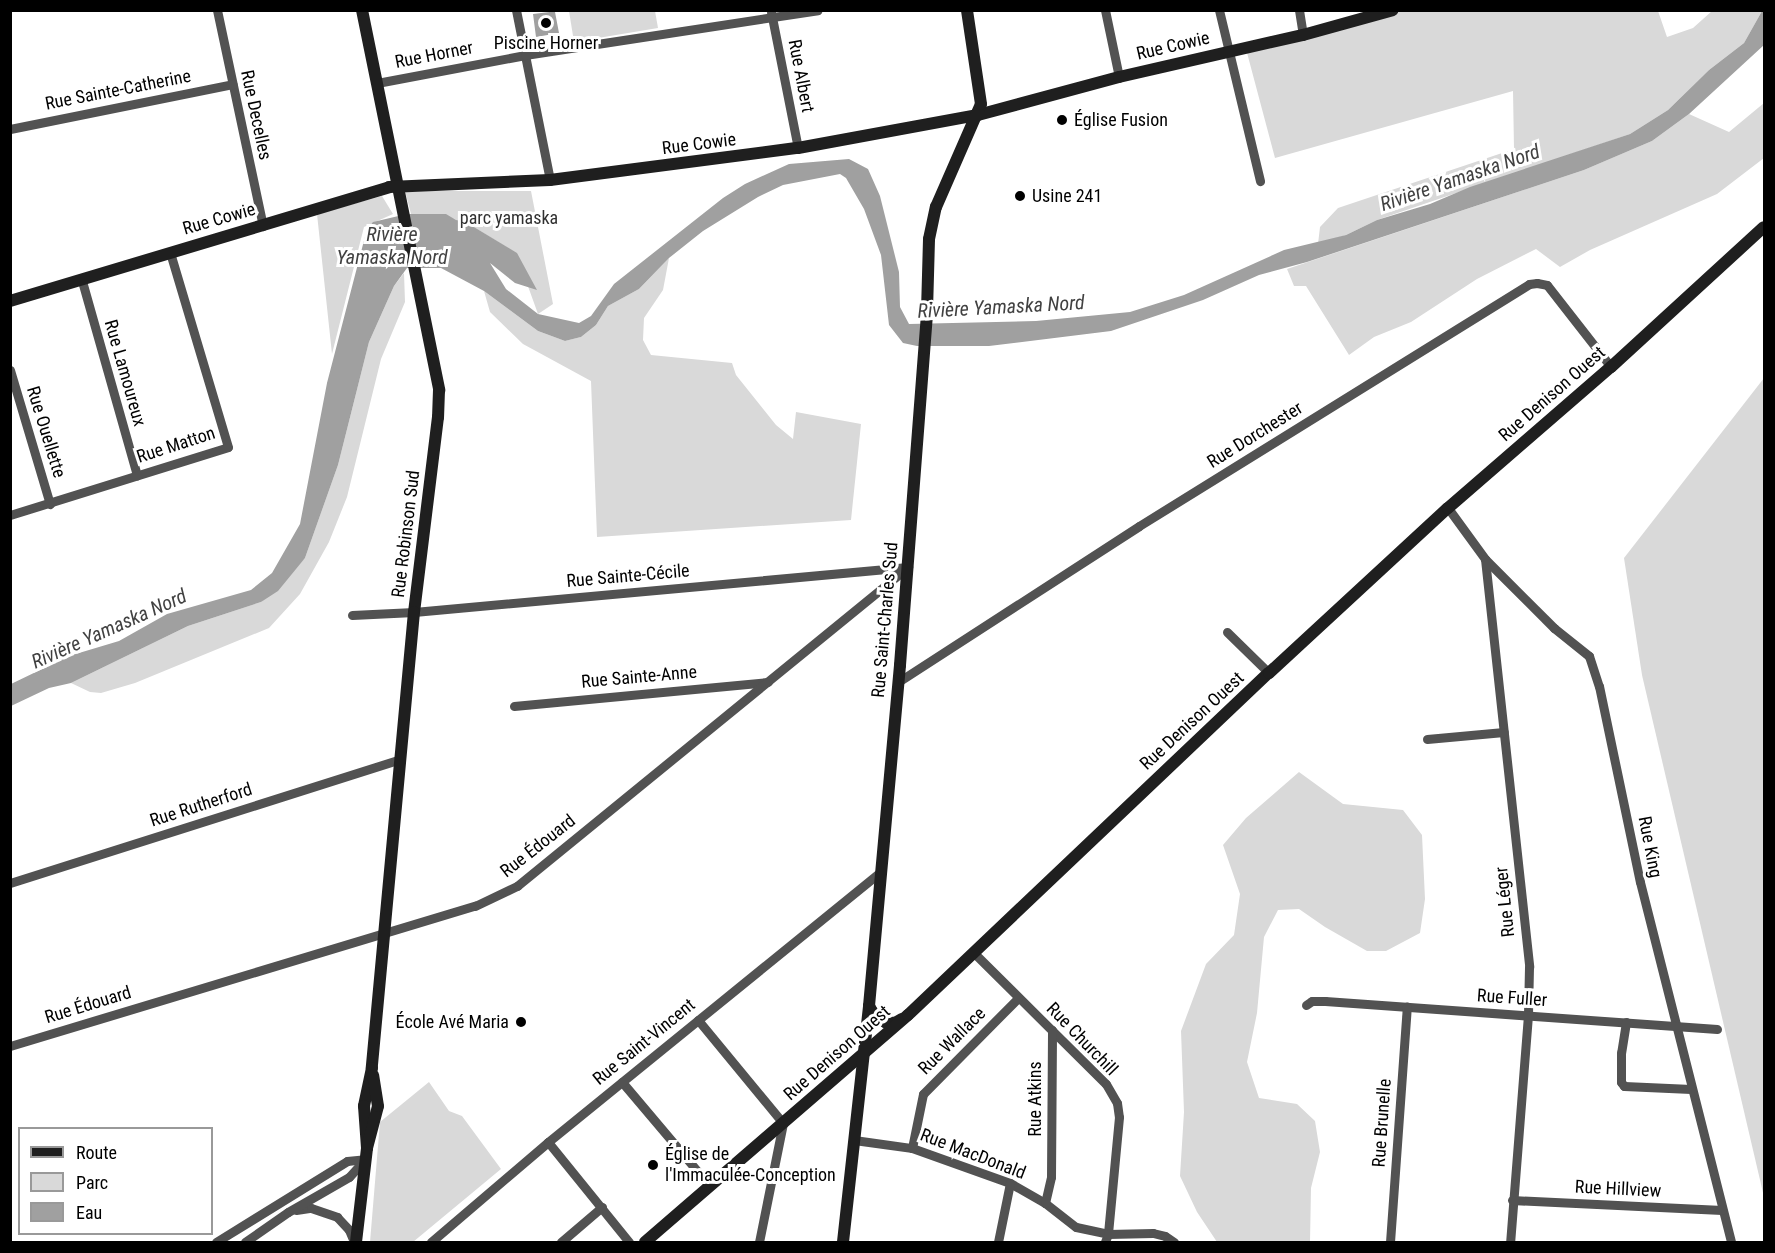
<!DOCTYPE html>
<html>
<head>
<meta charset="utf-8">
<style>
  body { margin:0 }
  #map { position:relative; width:1775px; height:1253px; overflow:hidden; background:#fff; font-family:"Roboto Condensed",sans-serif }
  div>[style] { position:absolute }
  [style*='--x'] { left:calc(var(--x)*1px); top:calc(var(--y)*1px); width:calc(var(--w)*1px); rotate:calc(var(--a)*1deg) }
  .green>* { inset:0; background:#d9d9d9 }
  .water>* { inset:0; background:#a0a0a0 }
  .street>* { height:9px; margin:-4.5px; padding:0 4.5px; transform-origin:4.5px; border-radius:4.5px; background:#525252 }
  .secondary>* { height:12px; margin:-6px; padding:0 6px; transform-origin:6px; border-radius:6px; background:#1f1f1f }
  .dots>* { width:16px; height:16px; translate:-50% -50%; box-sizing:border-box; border:3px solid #fff; border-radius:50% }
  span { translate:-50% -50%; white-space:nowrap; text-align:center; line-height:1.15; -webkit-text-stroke:6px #fff; paint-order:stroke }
  .poi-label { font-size:18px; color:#000 }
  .left { translate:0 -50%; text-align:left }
  .right { translate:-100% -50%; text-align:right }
  .street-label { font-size:18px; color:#000 }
  .park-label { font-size:18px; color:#303030 }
  .water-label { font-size:20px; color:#414141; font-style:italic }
  .frame { position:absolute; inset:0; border:12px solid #000; pointer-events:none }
  .legend { position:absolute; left:18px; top:1127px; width:195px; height:108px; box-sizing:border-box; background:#fff; border:2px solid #999; margin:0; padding:8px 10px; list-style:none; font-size:18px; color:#000 }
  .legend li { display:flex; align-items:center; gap:12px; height:30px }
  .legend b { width:30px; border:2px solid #999 }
</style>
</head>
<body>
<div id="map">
  <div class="green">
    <i style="clip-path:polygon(569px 11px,655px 11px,658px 28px,574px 42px)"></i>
    <i style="clip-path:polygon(1393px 11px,1658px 11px,1667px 37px,1693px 28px,1712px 11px,1762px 11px,1744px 43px,1709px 70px,1668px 110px,1630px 134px,1377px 220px,1346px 235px,1318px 244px,1320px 227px,1338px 208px,1514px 149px,1513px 91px,1275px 158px,1246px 49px)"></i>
    <i style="clip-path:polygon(1764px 103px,1764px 158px,1717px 194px,1590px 250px,1560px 267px,1536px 249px,1477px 279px,1411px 322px,1374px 337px,1349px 355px,1306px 286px,1294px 286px,1287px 269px,1584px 170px,1652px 141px,1689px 114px,1729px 132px)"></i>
    <i style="clip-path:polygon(405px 191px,531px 191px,553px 304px,538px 314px,516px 253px,464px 221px,411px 214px)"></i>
    <i style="clip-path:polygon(382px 196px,393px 214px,364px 227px,332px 354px,317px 214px)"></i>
    <i style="clip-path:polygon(669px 258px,663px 290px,644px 318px,643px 340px,651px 355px,732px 363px,736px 375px,776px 425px,793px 439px,796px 412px,861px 424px,851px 520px,597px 537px,591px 381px,523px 344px,490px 312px,484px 291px,538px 331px,565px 341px,581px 337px,596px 325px,608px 306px,639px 289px)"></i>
    <i style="clip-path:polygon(404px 273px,405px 302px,381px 359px,347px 497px,329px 542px,300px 594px,269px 628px,135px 683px,101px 693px,90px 692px,71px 683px,188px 626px,261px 602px,305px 558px,338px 465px,369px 342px,394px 286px)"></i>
    <i style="clip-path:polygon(1764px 378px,1764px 1197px,1642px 675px,1624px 558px)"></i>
    <i style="clip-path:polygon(1299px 772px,1343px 804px,1403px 810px,1422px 835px,1425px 899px,1420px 933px,1386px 951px,1367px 951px,1325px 927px,1299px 909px,1278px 910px,1264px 937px,1257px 1013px,1247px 1062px,1259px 1098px,1297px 1104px,1315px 1121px,1320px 1152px,1311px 1188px,1310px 1242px,1217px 1242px,1197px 1212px,1180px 1176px,1184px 1112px,1181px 1031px,1206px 964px,1234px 935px,1240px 894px,1223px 845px,1246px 818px)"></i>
    <i style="clip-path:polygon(429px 1082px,449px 1111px,462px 1116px,501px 1169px,413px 1242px,370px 1242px,380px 1122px)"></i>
  </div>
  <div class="water">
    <i style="clip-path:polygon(558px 11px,555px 12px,559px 33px,536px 37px,533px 14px)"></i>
    <i style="clip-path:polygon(1762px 11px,1764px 11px,1764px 45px,1689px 114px,1652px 141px,1584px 170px,1307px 262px,1259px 275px,1203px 300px,1111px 331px,989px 346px,917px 346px,903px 343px,889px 325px,881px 255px,864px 209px,846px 178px,840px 174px,783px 185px,758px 197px,703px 231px,669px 258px,639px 289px,608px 306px,596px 325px,581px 337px,565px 341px,538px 331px,484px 291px,441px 268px,407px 268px,394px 286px,369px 342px,338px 465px,305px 558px,278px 591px,261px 602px,188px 626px,71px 683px,49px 688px,11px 706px,11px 684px,69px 656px,119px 641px,167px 614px,251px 590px,272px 573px,300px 524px,327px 383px,367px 229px,373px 222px,407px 214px,446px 214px,456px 220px,464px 221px,517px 253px,537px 290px,515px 283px,490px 263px,506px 289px,538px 314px,579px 323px,591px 316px,614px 284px,723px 198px,745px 184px,789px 164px,849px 159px,868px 169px,880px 196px,899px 272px,900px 307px,909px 324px,1036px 321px,1130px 312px,1184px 295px,1284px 250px,1346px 235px,1377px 220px,1430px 204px,1470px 187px,1630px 134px,1668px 110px,1709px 70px,1744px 43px)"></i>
  </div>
  <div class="street">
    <i style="--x:217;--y:10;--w:221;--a:78"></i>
    <i style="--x:516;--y:10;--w:173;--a:78.7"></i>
    <i style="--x:1105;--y:10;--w:68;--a:78.2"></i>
    <i style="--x:1219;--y:10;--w:176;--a:76.5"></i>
    <i style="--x:1299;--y:10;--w:25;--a:81"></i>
    <i style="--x:771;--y:12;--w:139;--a:78.8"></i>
    <i style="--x:377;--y:83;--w:151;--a:-10.7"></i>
    <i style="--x:525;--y:55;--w:296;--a:-8.7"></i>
    <i style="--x:10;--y:129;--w:227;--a:-11.4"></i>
    <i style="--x:82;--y:281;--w:202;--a:74.2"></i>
    <i style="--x:10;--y:370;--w:140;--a:73.4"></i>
    <i style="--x:1448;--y:508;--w:63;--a:54"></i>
    <i style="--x:1485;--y:559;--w:98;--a:45"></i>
    <i style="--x:1554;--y:628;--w:45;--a:38.7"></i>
    <i style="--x:1589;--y:656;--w:32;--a:72"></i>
    <i style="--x:1599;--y:686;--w:200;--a:78.2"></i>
    <i style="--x:1640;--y:882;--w:371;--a:75.8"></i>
    <i style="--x:10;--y:515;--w:228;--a:-17.3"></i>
    <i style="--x:228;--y:447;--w:203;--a:-106.6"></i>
    <i style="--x:1485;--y:559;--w:410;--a:83.8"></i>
    <i style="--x:1529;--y:967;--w:48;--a:91.2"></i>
    <i style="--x:1528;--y:1015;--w:228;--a:94.5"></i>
    <i style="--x:352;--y:615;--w:62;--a:-2.8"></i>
    <i style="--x:414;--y:612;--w:496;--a:-5.2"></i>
    <i style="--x:1227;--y:632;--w:59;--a:44.3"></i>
    <i style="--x:898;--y:682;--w:287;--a:-32.9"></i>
    <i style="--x:1139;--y:526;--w:459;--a:-31.8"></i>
    <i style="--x:1529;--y:284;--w:8;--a:-7"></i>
    <i style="--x:1537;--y:283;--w:10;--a:11"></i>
    <i style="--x:1547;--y:285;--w:104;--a:52"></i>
    <i style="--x:514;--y:706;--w:255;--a:-5.4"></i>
    <i style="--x:1427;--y:739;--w:77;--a:-5.2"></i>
    <i style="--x:10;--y:883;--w:410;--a:-17.6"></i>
    <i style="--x:973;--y:952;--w:187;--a:44.8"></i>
    <i style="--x:1106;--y:1084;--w:22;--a:60"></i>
    <i style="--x:1117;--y:1103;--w:14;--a:82"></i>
    <i style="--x:1119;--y:1117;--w:118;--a:95.4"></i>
    <i style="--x:1108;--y:1234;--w:9;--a:111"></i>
    <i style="--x:1306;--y:1005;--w:7;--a:-34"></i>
    <i style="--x:1312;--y:1001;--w:13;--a:0"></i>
    <i style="--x:1325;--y:1001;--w:393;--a:4.1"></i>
    <i style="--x:698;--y:1020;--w:134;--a:50.5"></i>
    <i style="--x:783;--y:1123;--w:121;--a:101.4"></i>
    <i style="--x:1626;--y:1022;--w:31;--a:99"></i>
    <i style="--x:1621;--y:1053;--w:29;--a:90"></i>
    <i style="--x:1621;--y:1082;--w:5;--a:53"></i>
    <i style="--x:1624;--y:1086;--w:67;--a:2.6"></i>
    <i style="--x:10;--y:1046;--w:486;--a:-16.8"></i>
    <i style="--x:475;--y:906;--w:47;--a:-25.5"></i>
    <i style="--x:517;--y:886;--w:505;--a:-39.21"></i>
    <i style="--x:622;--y:1082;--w:136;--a:49.8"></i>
    <i style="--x:854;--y:1140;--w:59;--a:7.9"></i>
    <i style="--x:912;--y:1148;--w:104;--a:19.7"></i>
    <i style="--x:1010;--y:1183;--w:40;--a:29.7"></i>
    <i style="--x:1045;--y:1203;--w:39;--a:38"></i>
    <i style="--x:1076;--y:1227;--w:33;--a:12"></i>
    <i style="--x:1108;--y:1234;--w:45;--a:-1.3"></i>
    <i style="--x:1153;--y:1233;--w:12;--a:14"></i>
    <i style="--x:1165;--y:1236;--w:11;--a:34"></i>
    <i style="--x:548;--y:1142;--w:129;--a:51"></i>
    <i style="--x:912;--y:1148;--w:55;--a:-78.5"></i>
    <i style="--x:923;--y:1094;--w:135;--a:-45.3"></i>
    <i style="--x:1512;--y:1200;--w:210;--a:2.7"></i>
    <i style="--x:1045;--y:1203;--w:27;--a:-77"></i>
    <i style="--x:1051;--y:1177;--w:147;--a:-89.6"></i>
    <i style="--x:296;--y:1210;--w:15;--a:-8"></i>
    <i style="--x:311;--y:1208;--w:28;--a:19"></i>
    <i style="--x:337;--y:1217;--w:18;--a:47"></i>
    <i style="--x:349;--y:1230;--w:13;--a:67"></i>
    <i style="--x:216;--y:1242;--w:154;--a:-31.7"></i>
    <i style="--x:347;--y:1161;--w:18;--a:-6"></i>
    <i style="--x:245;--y:1242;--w:52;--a:-34.9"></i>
    <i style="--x:288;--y:1212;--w:70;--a:-29.8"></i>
    <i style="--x:349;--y:1177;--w:24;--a:-48"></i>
    <i style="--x:431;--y:1242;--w:154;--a:-40.5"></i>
    <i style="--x:548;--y:1142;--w:429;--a:-39.1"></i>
    <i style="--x:561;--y:1242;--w:54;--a:-40.5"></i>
    <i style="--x:998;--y:1242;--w:60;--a:-78.5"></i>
    <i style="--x:1390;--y:1242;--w:236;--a:-85.9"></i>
  </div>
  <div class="secondary">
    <i style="--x:362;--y:10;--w:388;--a:78.5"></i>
    <i style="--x:439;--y:390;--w:27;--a:92"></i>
    <i style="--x:438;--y:417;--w:196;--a:97"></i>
    <i style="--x:414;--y:612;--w:458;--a:95.3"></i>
    <i style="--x:372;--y:1068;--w:39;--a:102"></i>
    <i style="--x:364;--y:1106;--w:42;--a:85.9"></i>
    <i style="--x:10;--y:301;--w:396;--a:-16.7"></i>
    <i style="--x:389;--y:187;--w:161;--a:-2.5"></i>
    <i style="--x:550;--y:180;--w:250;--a:-7.4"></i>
    <i style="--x:798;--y:148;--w:183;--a:-10.4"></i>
    <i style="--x:978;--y:115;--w:146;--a:-15.1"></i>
    <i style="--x:1119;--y:77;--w:189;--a:-12.9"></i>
    <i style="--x:1303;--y:35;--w:93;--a:-15.5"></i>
    <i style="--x:869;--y:1006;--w:12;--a:59"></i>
    <i style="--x:875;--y:1016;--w:12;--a:31"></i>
    <i style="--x:885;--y:1022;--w:10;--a:6"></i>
    <i style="--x:895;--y:1023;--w:8;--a:-30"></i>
    <i style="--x:356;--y:1242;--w:95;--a:-83.3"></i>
    <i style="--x:367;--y:1148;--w:43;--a:-75.3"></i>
    <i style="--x:378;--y:1106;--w:31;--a:-99"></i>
    <i style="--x:645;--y:1242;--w:347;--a:-40.8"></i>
    <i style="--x:908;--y:1015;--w:497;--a:-43.5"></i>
    <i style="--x:1269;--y:673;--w:243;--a:-42.7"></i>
    <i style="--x:1448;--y:508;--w:216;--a:-40.9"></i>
    <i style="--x:1611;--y:367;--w:207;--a:-42.5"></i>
    <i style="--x:843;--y:1242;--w:237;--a:-83.7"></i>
    <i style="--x:869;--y:1006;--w:342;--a:-84.8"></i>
    <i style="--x:900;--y:665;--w:355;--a:-85.6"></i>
    <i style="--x:927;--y:311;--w:72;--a:-88.4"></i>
    <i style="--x:929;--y:239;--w:33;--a:-78"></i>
    <i style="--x:936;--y:207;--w:112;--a:-66.4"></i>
    <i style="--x:981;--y:104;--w:95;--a:-98.5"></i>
  </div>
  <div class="dots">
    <i style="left:546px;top:23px;background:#000"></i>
    <i style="left:1062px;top:120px;background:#000"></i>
    <i style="left:1020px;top:196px;background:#000"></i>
    <i style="left:521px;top:1022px;background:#000"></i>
    <i style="left:653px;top:1165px;background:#000"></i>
  </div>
  <div class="poi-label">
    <span style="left:546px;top:43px">Piscine Horner</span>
    <span class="left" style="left:1074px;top:120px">Église Fusion</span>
    <span class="left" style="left:1032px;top:196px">Usine 241</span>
    <span class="right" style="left:509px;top:1022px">École Avé Maria</span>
    <span class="left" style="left:665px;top:1165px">Église de<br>l'Immaculée-Conception</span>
  </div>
  <div class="street-label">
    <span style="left:1173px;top:46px;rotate:-13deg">Rue Cowie</span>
    <span style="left:434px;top:55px;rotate:-11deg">Rue Horner</span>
    <span style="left:801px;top:76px;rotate:79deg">Rue Albert</span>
    <span style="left:118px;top:90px;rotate:-11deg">Rue Sainte-Catherine</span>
    <span style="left:256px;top:115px;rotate:78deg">Rue Decelles</span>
    <span style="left:699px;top:144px;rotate:-7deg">Rue Cowie</span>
    <span style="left:219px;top:219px;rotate:-16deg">Rue Cowie</span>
    <span style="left:125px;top:373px;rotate:74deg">Rue Lamoureux</span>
    <span style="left:1552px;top:394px;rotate:-41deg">Rue Denison Ouest</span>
    <span style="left:46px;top:432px;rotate:73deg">Rue Ouellette</span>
    <span style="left:1255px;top:435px;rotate:-32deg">Rue Dorchester</span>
    <span style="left:176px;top:445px;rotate:-18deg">Rue Matton</span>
    <span style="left:406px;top:534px;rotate:-83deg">Rue Robinson Sud</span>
    <span style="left:628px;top:576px;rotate:-5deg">Rue Sainte-Cécile</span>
    <span style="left:885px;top:620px;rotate:-85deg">Rue Saint-Charles Sud</span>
    <span style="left:639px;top:677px;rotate:-5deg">Rue Sainte-Anne</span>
    <span style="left:1192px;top:721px;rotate:-43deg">Rue Denison Ouest</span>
    <span style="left:201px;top:805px;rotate:-18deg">Rue Rutherford</span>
    <span style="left:538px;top:846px;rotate:-38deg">Rue Édouard</span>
    <span style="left:1650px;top:847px;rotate:79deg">Rue King</span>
    <span style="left:1505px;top:902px;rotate:-96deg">Rue Léger</span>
    <span style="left:1512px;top:998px;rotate:4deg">Rue Fuller</span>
    <span style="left:88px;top:1005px;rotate:-17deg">Rue Édouard</span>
    <span style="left:1082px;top:1039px;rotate:46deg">Rue Churchill</span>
    <span style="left:952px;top:1041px;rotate:-45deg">Rue Wallace</span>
    <span style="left:644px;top:1042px;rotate:-39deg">Rue Saint-Vincent</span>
    <span style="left:837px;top:1053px;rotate:-41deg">Rue Denison Ouest</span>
    <span style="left:1035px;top:1099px;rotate:-90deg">Rue Atkins</span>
    <span style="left:1382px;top:1123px;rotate:-86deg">Rue Brunelle</span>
    <span style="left:973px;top:1154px;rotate:21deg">Rue MacDonald</span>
    <span style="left:1618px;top:1189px;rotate:3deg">Rue Hillview</span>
  </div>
  <div class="park-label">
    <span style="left:509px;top:218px">parc yamaska</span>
  </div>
  <div class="water-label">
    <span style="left:1460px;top:178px;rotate:-19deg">Rivière Yamaska Nord</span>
    <span style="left:392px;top:246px">Rivière<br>Yamaska Nord</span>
    <span style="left:1001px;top:307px;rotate:-3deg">Rivière Yamaska Nord</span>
    <span style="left:109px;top:629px;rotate:-24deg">Rivière Yamaska Nord</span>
  </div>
  <div class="frame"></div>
  <ul class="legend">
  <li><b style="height:8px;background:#1f1f1f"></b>Route</li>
  <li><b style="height:16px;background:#d9d9d9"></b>Parc</li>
  <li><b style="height:16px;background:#a0a0a0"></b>Eau</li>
  </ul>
</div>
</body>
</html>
